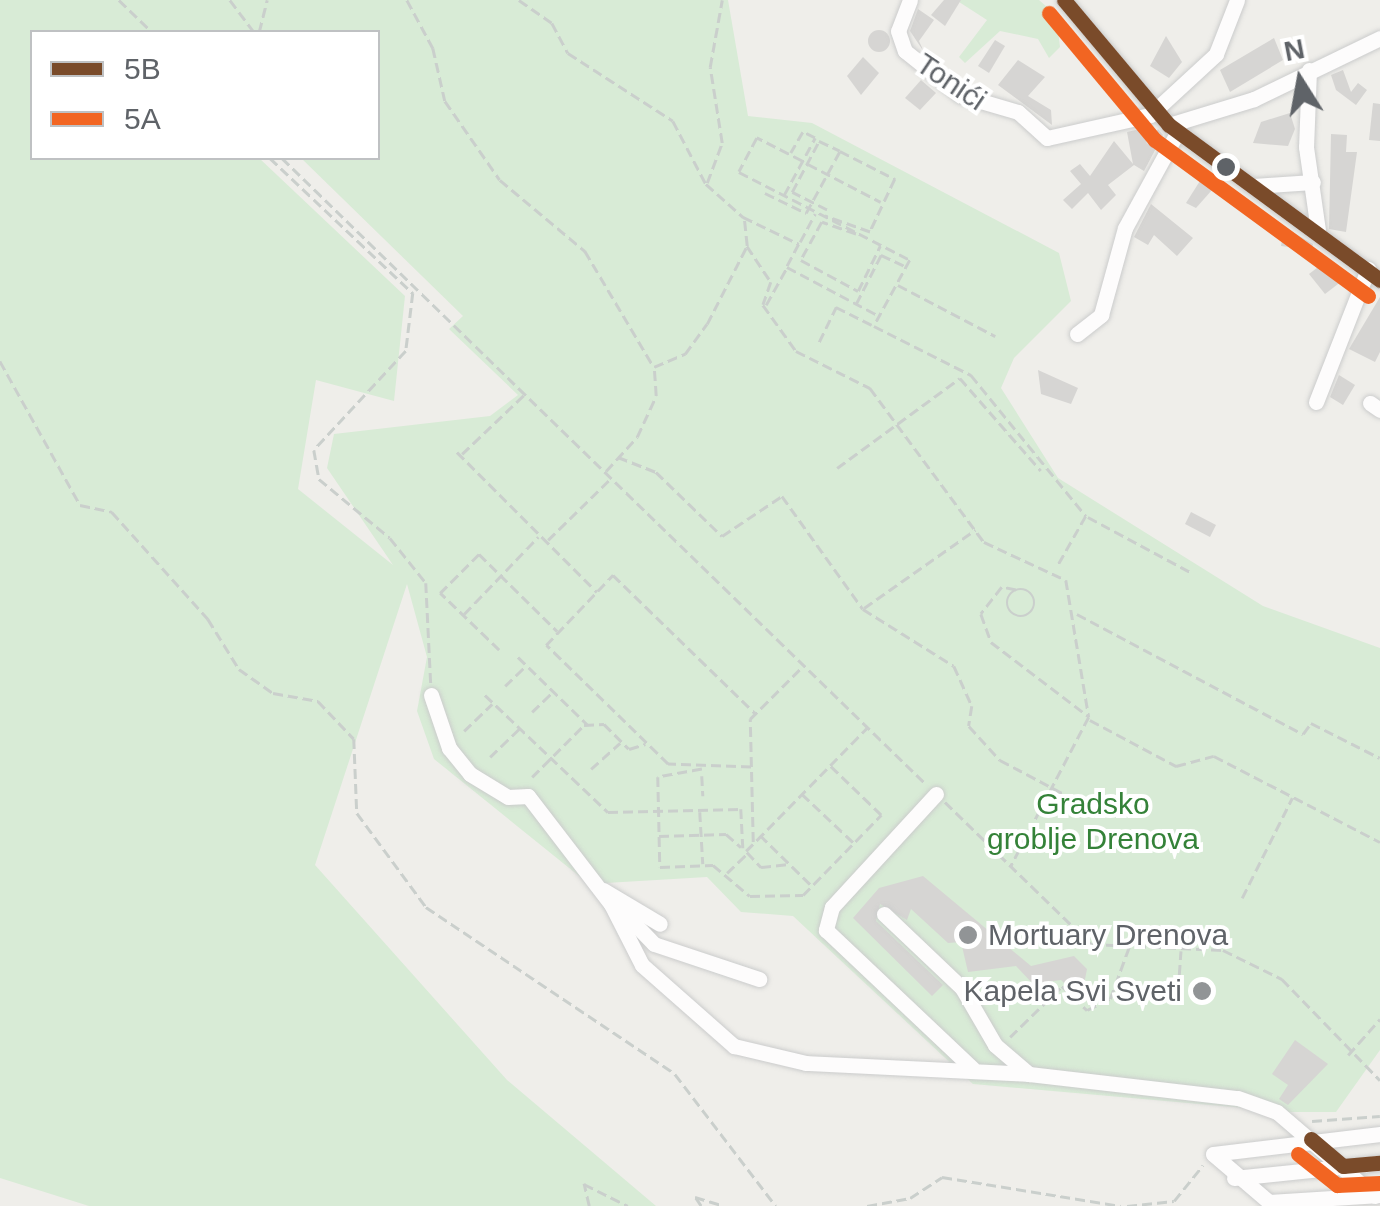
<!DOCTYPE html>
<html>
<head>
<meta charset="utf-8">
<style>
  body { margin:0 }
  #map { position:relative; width:1380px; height:1206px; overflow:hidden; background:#efeeea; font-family:Arial,sans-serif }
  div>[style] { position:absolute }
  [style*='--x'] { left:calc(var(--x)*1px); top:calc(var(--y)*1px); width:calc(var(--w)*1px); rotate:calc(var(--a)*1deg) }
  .green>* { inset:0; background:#d8ebd6 }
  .building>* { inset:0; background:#d6d5d3 }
  .round { border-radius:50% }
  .path>* { height:2.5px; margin-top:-1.25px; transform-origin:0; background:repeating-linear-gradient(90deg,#cacfcc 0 10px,transparent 0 15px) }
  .path>.ring { margin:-1.25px; padding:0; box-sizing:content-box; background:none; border:2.5px solid #cacfcc; border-radius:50% }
  .roads { filter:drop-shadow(0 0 2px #cbcccc) drop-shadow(0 0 2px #cbcccc) }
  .minor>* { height:15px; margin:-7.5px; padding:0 7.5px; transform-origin:7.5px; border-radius:7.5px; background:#fdfcfc }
  .bus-1>* { height:15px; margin:-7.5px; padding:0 7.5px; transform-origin:7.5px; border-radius:7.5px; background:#7a4b2a }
  .bus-2>* { height:15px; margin:-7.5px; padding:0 7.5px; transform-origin:7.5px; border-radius:7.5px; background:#f26522 }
  .dots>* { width:28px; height:28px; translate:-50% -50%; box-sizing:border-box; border:5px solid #fff; border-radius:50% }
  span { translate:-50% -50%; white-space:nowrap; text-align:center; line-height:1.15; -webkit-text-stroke:8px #fff; paint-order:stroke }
  .street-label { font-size:30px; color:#5f6368 }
  .park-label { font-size:30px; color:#348238 }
  .poi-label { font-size:30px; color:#5f6368 }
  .left { translate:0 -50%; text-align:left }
  .right { translate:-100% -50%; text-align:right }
  .legend { position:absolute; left:30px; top:30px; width:350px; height:130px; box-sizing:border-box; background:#fff; border:2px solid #bfc1c3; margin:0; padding:12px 18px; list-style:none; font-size:30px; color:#5f6368 }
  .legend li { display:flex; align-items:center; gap:20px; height:50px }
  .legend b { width:50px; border:2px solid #bfc1c3 }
  .north { position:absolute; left:1250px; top:30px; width:100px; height:100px; -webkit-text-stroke:8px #fff; paint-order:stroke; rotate:349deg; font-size:28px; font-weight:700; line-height:40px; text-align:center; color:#5f6368 }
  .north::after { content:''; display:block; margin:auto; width:35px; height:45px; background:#5f6368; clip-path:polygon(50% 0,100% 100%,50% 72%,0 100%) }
</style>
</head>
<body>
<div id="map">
  <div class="green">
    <i style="clip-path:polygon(evenodd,0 0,728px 0,748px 116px,812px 123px,1059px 253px,1071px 301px,1014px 358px,1001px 388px,1058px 478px,1263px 606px,1380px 648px,1380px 1050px,1336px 1112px,1290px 1112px,1280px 1122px,1256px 1109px,973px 1084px,793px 916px,741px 912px,707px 877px,589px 884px,434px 759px,417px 711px,427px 657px,407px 584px,315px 865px,507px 1080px,656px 1206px,89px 1206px,0 1178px,0 0,32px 32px,378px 32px,378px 158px,301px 158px,463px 316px,449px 329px,518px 395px,490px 416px,334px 434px,327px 468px,393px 565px,298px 489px,316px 380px,394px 401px,405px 296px,259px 158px,32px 158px,32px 32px)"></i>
    <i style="clip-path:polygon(956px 0,1039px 0,1056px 15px,1060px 47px,1049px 58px,1038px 39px,1000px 31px,965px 63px,959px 57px,987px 20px)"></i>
  </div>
  <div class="building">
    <i style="clip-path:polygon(944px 0,961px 0,945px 26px,931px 15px)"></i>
    <i style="clip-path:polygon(918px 9px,934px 20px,919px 41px,924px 52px,910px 31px)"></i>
    <i class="round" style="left:868px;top:30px;width:22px;height:22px"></i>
    <i style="clip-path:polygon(1166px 36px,1182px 62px,1169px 78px,1150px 66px)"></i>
    <i style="clip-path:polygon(1274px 38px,1283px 60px,1230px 92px,1220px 70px)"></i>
    <i style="clip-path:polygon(995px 40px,1005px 46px,989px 73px,978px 66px)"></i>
    <i style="clip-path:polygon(863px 57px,879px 73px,861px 95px,847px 76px)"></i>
    <i style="clip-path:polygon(1018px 60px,1045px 77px,1028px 96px,1051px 110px,1052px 125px,998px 85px)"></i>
    <i style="clip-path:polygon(1343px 70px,1351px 92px,1358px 83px,1367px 90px,1356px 105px,1336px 90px,1331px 75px)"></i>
    <i style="clip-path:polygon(921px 80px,936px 93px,920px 110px,905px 98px)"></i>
    <i style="clip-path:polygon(1373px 103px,1380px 104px,1380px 141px,1369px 140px)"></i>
    <i style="clip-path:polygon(1290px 113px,1295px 129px,1288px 146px,1253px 143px,1261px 122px)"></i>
    <i style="clip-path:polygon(1144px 128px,1147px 144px,1158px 129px,1163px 135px,1144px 171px,1134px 165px,1108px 185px,1116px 195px,1101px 210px,1088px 193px,1072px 209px,1063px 200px,1081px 184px,1070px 171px,1080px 164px,1090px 176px,1114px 141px,1133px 164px,1127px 132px)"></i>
    <i style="clip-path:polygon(1331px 134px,1347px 135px,1346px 152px,1357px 152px,1346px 232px,1329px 229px)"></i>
    <i style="clip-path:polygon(1205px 173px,1220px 181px,1196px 208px,1186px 203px)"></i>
    <i style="clip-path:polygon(1151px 204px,1193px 238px,1177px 256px,1154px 235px,1148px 245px,1134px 237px)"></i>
    <i style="clip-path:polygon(1284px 227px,1313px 244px,1312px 250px,1281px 246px)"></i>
    <i style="clip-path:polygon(1326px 261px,1342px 281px,1325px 294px,1309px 274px)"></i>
    <i style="clip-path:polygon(1380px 297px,1380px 352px,1375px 362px,1349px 349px)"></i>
    <i style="clip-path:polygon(1038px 370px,1078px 388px,1071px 404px,1041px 394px)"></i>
    <i style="clip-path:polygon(1339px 375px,1355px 385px,1343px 405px,1330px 397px)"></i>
    <i style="clip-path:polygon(1191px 512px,1216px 525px,1210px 537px,1185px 524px)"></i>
    <i style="clip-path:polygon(923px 876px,1031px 966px,1074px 956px,1087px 969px,1081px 1000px,1061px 980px,1033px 984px,1016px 966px,968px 972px,961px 942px,948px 943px,911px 909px,907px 920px,880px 904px,876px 921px,943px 985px,932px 996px,853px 918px,879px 888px)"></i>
    <i style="clip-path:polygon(1295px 1040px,1328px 1064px,1288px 1105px,1279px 1099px,1288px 1085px,1272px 1074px)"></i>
  </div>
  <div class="path">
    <i style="--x:119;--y:0;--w:46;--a:44.1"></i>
    <i style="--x:230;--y:0;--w:40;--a:53"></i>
    <i style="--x:407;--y:0;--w:55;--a:61.6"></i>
    <i style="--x:433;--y:48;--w:54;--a:77.2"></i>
    <i style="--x:445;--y:101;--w:96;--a:55.2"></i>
    <i style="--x:500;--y:180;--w:111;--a:39.9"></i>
    <i style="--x:585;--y:251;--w:135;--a:59.3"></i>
    <i style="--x:519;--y:0;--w:40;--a:34.9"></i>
    <i style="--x:552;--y:23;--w:34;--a:62"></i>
    <i style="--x:568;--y:53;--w:125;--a:32.9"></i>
    <i style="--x:673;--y:121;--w:71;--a:62.4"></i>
    <i style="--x:706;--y:184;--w:50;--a:41.7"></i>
    <i style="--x:743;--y:217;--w:62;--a:25.7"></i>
    <i style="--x:799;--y:244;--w:26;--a:118"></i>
    <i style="--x:787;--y:267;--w:104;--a:28"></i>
    <i style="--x:259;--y:32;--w:33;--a:-76"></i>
    <i style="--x:270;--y:158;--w:197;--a:43.4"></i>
    <i style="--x:413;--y:293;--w:58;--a:96.9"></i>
    <i style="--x:406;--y:351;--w:135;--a:132.9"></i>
    <i style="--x:314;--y:450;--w:29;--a:80"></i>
    <i style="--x:319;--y:479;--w:92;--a:39.7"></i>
    <i style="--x:390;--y:538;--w:58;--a:51.3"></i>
    <i style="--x:426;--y:583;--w:101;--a:87.2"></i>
    <i style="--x:282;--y:158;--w:897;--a:44.19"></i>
    <i style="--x:802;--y:161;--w:51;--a:-152.9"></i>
    <i style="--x:757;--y:138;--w:38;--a:118"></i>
    <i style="--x:739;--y:172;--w:192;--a:27.2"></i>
    <i style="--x:910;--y:260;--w:75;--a:118.6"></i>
    <i style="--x:874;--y:326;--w:109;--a:26.8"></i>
    <i style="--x:971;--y:375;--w:182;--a:50.8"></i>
    <i style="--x:1086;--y:516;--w:59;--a:119.6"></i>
    <i style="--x:808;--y:164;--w:82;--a:27.5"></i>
    <i style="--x:707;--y:183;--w:43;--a:-69.4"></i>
    <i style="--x:722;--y:143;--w:77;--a:-99"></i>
    <i style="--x:710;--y:67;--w:68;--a:-79.8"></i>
    <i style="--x:765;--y:193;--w:46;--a:26"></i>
    <i style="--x:806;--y:213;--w:71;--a:-61.3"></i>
    <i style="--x:840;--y:151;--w:62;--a:27"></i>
    <i style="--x:895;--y:179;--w:59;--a:115.3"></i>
    <i style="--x:870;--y:232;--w:48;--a:-160.4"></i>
    <i style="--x:784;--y:195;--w:65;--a:-61.5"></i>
    <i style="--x:815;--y:138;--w:13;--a:-153"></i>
    <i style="--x:803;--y:132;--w:24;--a:120"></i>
    <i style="--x:827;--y:210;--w:39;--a:-153"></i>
    <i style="--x:792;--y:192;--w:58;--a:-62.1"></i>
    <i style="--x:819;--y:141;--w:23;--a:25"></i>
    <i style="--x:856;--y:234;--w:36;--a:-161"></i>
    <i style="--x:822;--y:222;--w:43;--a:118.9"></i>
    <i style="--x:801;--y:260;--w:65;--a:28.5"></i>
    <i style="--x:858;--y:291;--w:50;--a:-63.9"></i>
    <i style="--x:800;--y:242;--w:32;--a:-62"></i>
    <i style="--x:747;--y:246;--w:43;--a:56.3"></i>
    <i style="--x:771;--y:282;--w:24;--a:109"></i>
    <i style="--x:763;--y:305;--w:57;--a:54.3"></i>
    <i style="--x:796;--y:351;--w:83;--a:26.6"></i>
    <i style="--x:870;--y:388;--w:192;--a:53.5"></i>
    <i style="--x:984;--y:542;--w:90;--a:24.9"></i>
    <i style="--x:1066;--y:580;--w:139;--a:80.5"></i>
    <i style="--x:1089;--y:717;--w:168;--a:117.6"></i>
    <i style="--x:898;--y:285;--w:110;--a:27.7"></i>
    <i style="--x:856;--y:304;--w:55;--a:-63"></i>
    <i style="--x:881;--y:255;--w:26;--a:25"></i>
    <i style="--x:766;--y:305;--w:41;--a:-60.9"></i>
    <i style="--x:819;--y:342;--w:39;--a:-64"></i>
    <i style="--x:836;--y:307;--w:40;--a:26.6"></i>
    <i style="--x:0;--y:361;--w:165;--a:60.9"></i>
    <i style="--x:80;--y:505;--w:33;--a:12"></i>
    <i style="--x:112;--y:512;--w:144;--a:48.1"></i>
    <i style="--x:208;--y:619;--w:59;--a:58.2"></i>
    <i style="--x:239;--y:669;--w:42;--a:35.2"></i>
    <i style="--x:273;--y:693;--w:46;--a:10.1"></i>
    <i style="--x:318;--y:701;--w:52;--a:46.5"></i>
    <i style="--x:354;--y:739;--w:74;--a:87.7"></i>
    <i style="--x:357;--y:813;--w:117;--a:53.7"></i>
    <i style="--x:426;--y:907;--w:300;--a:33.8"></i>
    <i style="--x:675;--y:1074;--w:166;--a:52.6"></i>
    <i style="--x:457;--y:452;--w:198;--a:45"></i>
    <i style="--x:462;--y:454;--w:87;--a:-43.6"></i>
    <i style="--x:618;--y:457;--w:41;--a:21.5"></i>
    <i style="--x:656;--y:472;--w:92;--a:44.1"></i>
    <i style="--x:722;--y:536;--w:72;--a:-33.7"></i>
    <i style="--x:782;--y:496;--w:139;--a:54.4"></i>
    <i style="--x:863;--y:609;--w:107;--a:32.1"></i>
    <i style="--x:954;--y:666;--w:44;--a:65.8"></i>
    <i style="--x:972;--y:706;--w:20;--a:99"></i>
    <i style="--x:969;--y:726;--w:46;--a:47.6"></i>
    <i style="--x:1000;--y:760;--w:104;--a:28"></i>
    <i style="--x:837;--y:468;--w:152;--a:-36.2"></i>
    <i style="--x:960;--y:378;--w:123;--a:48.9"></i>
    <i style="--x:606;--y:471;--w:46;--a:-47.6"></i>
    <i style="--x:637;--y:437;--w:45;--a:-65.1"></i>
    <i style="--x:656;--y:396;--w:29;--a:-94"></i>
    <i style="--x:654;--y:367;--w:34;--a:-23"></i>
    <i style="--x:685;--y:354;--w:37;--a:-54"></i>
    <i style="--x:707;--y:324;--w:88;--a:-62.9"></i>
    <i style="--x:747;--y:246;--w:28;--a:-96"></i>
    <i style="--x:1088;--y:517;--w:118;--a:28.3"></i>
    <i style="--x:548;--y:540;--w:87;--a:-44.5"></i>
    <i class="ring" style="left:1007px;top:589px;width:25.5px;height:25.5px"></i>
    <i style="--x:1016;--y:590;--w:14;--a:-168"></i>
    <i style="--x:1002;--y:587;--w:34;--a:128"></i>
    <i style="--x:981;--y:614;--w:30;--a:70"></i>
    <i style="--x:991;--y:642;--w:122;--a:37.3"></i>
    <i style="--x:864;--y:608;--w:136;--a:-35.1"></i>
    <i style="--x:464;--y:614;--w:107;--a:-46.1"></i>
    <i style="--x:1077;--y:614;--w:256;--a:28"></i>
    <i style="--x:1303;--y:734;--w:14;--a:-54"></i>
    <i style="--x:1311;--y:723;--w:77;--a:26.9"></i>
    <i style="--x:499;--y:650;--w:82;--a:-136"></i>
    <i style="--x:440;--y:593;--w:55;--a:-45"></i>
    <i style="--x:479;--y:554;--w:110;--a:44.6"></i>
    <i style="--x:518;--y:657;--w:98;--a:44.2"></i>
    <i style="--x:505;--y:686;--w:29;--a:-44"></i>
    <i style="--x:485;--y:695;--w:170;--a:43.6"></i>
    <i style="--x:608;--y:812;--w:133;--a:-1.3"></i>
    <i style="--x:741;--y:809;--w:39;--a:87"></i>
    <i style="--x:532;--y:712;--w:29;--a:-44"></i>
    <i style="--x:1090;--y:720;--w:98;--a:28.1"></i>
    <i style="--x:1176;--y:766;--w:39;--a:-15"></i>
    <i style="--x:1214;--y:756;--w:187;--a:27.4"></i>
    <i style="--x:464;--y:731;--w:39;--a:-44"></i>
    <i style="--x:490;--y:757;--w:42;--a:-44"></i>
    <i style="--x:751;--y:767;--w:83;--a:-177.9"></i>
    <i style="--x:668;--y:764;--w:170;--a:-135.7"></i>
    <i style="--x:546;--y:645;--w:97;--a:-46.3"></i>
    <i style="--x:613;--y:575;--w:199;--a:44.2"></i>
    <i style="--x:591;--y:769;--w:39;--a:-42"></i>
    <i style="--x:702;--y:769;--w:45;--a:169.7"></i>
    <i style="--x:658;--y:777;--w:90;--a:88.7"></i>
    <i style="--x:660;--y:867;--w:53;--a:-2.2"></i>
    <i style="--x:713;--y:865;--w:48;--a:40"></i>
    <i style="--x:750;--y:896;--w:53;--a:-1.1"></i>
    <i style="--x:803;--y:895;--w:112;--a:-45.7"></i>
    <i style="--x:881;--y:815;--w:72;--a:-136.1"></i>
    <i style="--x:702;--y:776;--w:20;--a:87"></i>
    <i style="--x:532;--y:777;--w:74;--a:-45"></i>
    <i style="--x:584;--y:725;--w:20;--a:-3"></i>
    <i style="--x:604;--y:724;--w:35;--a:45"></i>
    <i style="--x:629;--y:749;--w:17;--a:-17"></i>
    <i style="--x:802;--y:794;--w:71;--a:43.3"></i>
    <i style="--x:945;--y:802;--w:204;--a:44.2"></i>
    <i style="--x:1091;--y:944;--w:132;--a:2.6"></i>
    <i style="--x:1223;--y:950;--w:66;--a:26.2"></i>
    <i style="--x:1282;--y:979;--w:141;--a:45.9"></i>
    <i style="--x:700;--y:812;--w:52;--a:86.7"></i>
    <i style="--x:760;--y:835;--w:71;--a:44.4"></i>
    <i style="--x:659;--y:836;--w:67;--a:-1.7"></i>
    <i style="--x:726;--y:834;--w:20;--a:41"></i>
    <i style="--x:753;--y:842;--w:123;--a:-91.4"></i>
    <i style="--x:750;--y:719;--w:74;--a:-45"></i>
    <i style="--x:746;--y:851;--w:173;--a:-45.5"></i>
    <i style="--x:747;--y:852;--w:21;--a:47"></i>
    <i style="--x:761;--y:867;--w:28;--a:-6"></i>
    <i style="--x:727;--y:873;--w:28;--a:-44"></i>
    <i style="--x:1242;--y:898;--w:112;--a:-63.4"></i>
    <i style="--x:1178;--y:990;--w:39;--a:-86"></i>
    <i style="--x:1010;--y:1037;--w:73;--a:-44.4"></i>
    <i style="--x:1062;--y:986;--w:35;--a:44"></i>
    <i style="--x:1087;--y:1010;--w:25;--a:-26"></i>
    <i style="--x:1110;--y:999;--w:55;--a:-69.9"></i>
    <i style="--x:1348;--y:1055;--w:48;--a:-48.4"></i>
    <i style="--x:1312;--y:1121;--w:68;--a:-4.2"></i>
    <i style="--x:589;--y:1206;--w:23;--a:-103"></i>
    <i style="--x:584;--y:1184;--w:49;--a:26.6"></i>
    <i style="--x:701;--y:1206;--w:11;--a:-124"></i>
    <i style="--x:695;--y:1197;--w:30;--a:17"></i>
    <i style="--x:867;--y:1206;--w:44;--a:-10.5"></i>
    <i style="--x:910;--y:1198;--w:38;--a:-33"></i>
    <i style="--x:942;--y:1177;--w:181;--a:9.2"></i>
    <i style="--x:1127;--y:1206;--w:47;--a:-6.1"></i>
    <i style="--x:1174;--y:1201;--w:46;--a:-51.1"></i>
  </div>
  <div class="roads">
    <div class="minor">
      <i style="--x:910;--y:0;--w:33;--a:111"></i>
      <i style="--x:898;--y:31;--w:21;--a:71"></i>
      <i style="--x:905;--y:51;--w:70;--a:38.7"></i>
      <i style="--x:960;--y:95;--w:60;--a:16.3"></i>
      <i style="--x:1018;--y:112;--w:39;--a:42"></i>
      <i style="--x:1047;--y:138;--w:106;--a:-12.6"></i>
      <i style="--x:1150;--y:115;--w:90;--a:-42.7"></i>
      <i style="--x:1216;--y:54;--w:58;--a:-68.7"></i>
      <i style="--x:1064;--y:0;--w:163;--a:50"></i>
      <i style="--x:1169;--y:125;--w:262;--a:36.3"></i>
      <i style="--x:1309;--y:70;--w:77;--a:92.2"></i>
      <i style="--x:1306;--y:147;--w:84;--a:81.8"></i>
      <i style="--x:1169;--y:125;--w:89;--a:-17"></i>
      <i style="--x:1254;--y:99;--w:140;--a:-25.8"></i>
      <i style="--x:1253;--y:186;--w:60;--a:-3.8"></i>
      <i style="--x:1077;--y:334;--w:31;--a:-38"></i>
      <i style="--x:1101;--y:315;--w:90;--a:-74.6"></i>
      <i style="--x:1125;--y:228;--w:111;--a:-61.3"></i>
      <i style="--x:1316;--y:402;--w:143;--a:-68.6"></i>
      <i style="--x:1370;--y:403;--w:12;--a:35"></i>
      <i style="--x:431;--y:695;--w:56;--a:71.2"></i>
      <i style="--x:449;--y:748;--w:33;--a:51"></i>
      <i style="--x:470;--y:774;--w:44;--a:31.2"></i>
      <i style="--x:508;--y:797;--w:20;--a:-3"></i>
      <i style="--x:528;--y:796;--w:136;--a:52.5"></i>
      <i style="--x:611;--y:904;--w:68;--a:63.1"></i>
      <i style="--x:642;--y:965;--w:123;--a:41.4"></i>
      <i style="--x:734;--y:1046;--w:74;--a:13.3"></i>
      <i style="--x:806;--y:1063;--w:223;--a:2.8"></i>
      <i style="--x:936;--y:794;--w:154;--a:132.6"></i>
      <i style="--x:832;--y:907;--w:24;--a:105"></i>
      <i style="--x:826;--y:930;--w:202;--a:43.4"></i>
      <i style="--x:603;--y:890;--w:66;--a:30.8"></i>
      <i style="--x:884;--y:914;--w:108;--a:43.5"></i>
      <i style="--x:962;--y:988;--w:66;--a:59.9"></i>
      <i style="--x:995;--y:1045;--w:45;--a:40.5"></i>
      <i style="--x:1029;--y:1074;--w:210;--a:6.6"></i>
      <i style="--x:1238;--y:1098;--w:41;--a:19.7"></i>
      <i style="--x:1277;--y:1112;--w:129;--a:40.6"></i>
      <i style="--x:626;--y:915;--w:40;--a:46"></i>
      <i style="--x:654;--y:944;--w:111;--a:18.4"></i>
      <i style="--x:1380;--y:1134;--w:168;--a:173.2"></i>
      <i style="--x:1213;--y:1154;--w:74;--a:40.6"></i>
      <i style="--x:1269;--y:1202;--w:111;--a:-3.6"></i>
      <i style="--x:1234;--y:1178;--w:147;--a:-5.9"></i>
    </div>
  </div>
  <div class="bus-1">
    <i style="--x:1064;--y:0;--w:163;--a:50"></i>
    <i style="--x:1169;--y:125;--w:262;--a:36.3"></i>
    <i style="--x:1311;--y:1139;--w:42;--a:40.2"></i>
    <i style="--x:1343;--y:1166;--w:37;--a:-5"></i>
  </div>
  <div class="bus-2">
    <i style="--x:1049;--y:13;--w:165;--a:50.2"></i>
    <i style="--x:1155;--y:140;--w:264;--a:36.2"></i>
    <i style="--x:1298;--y:1154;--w:50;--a:38.5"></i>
    <i style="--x:1337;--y:1185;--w:43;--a:-2.7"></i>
  </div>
  <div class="dots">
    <i style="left:1226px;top:167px;background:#5f6368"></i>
    <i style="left:968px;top:935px;background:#919496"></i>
    <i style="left:1202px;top:991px;background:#919496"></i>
  </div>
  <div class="street-label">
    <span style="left:951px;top:82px;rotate:34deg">Tonići</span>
  </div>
  <div class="park-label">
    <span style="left:1093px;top:821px">Gradsko<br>groblje Drenova</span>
  </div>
  <div class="poi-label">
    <span class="left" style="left:988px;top:935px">Mortuary Drenova</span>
    <span class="right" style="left:1182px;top:991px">Kapela Svi Sveti</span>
  </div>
  <ul class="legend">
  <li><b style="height:12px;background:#7a4b2a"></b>5B</li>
  <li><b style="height:12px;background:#f26522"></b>5A</li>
  </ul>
  <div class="north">N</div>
</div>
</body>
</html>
